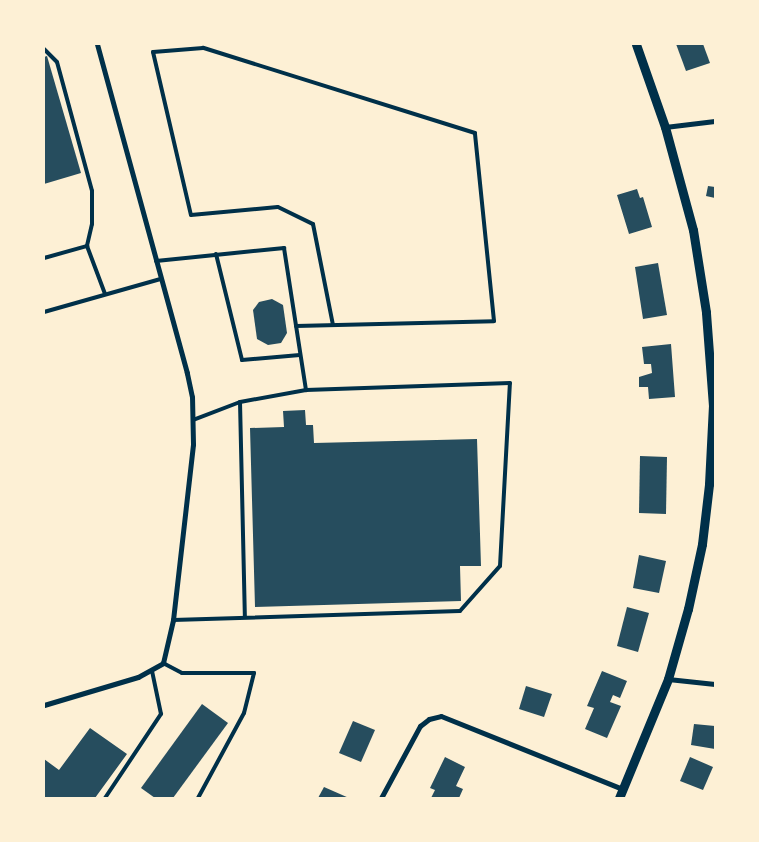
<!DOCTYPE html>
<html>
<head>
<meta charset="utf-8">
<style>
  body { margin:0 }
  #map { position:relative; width:759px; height:842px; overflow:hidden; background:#fdf0d5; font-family:Barlow,sans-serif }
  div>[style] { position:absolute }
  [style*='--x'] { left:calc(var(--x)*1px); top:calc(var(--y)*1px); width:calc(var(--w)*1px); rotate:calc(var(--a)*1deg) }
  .building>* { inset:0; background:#264d5e }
  .service>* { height:4px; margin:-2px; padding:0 2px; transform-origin:2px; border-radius:2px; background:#003049 }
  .minor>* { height:5px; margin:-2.5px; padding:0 2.5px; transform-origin:2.5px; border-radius:2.5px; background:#003049 }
  .tertiary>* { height:9px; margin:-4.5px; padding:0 4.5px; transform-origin:4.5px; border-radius:4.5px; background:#003049 }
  span { translate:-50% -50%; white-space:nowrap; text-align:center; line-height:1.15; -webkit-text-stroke:4.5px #fdf0d5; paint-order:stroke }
  .frame { position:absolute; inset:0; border:45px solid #fdf0d5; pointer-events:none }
</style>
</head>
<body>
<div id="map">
  <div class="building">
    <i style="clip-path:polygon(676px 44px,703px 44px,710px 63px,686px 71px)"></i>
    <i style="clip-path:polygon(47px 56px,81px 173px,44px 184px,44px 57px)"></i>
    <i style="clip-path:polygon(708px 186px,715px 187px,715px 198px,706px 196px)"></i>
    <i style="clip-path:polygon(637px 189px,640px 198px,643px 197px,652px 227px,629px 234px,617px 195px)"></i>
    <i style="clip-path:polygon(658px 263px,667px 315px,643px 319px,635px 267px)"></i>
    <i style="clip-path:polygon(272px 299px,283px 305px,287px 333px,281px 343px,268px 345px,257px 339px,253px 310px,259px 302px)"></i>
    <i style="clip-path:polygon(671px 344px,675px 397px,649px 399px,648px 387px,639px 387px,639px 377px,652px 373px,651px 364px,644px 364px,642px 347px)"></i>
    <i style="clip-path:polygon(305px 410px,306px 425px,313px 425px,314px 443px,477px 439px,481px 566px,460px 566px,461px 601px,255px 607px,250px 428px,284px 427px,283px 411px)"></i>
    <i style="clip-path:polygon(640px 456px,667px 457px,666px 514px,639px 513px)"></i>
    <i style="clip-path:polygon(639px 555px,666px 561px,659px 593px,633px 588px)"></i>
    <i style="clip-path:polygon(627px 607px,649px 613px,638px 652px,617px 646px)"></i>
    <i style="clip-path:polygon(602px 671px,627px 681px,620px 698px,613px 695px,610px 702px,621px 706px,607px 738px,585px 729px,594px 708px,587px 706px)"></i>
    <i style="clip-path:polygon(526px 686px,552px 694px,544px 717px,519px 709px)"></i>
    <i style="clip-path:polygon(202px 704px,228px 723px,173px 798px,155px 798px,141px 788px)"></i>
    <i style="clip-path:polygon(353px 721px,375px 730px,361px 762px,339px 753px)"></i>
    <i style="clip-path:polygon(694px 724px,715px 726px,715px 749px,691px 745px)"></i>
    <i style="clip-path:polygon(90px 728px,127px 754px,95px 798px,44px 798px,44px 759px,59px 770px)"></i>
    <i style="clip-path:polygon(445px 757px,465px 767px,456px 786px,463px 789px,459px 798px,431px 798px,435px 790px,430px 788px)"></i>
    <i style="clip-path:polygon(690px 757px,713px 767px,703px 790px,680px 781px)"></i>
    <i style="clip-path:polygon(324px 787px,349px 798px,318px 798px)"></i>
  </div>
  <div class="service">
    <i style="--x:44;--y:49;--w:18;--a:45"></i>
    <i style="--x:57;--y:62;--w:134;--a:74.8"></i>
    <i style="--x:92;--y:191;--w:33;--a:90"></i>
    <i style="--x:92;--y:224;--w:23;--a:103"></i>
    <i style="--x:216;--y:254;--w:109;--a:76.2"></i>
    <i style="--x:242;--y:360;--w:58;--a:-4.9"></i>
    <i style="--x:44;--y:258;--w:45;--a:-15.6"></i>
    <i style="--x:87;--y:246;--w:51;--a:69.4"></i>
    <i style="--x:156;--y:261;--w:129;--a:-5.8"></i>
    <i style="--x:284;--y:248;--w:144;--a:81.2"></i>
    <i style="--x:306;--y:390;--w:67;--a:169.7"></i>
    <i style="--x:240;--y:402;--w:50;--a:159"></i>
    <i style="--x:44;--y:312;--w:122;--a:-15.8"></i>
    <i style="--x:296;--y:326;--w:198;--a:-1.4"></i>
    <i style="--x:494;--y:321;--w:189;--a:-95.8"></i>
    <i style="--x:475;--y:133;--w:285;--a:-162.6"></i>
    <i style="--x:203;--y:48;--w:50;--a:175.4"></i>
    <i style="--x:153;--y:52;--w:167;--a:76.9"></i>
    <i style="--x:191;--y:215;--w:87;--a:-5.3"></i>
    <i style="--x:278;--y:207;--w:39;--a:26"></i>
    <i style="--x:313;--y:224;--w:103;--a:78.8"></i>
    <i style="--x:240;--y:402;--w:215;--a:88.7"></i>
    <i style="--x:173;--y:620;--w:287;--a:-1.8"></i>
    <i style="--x:460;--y:611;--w:60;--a:-48.4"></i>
    <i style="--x:500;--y:566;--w:183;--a:-86.9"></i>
    <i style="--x:510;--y:383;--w:204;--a:178"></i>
    <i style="--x:163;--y:663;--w:21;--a:28"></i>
    <i style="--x:182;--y:673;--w:72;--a:0"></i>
    <i style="--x:254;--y:673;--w:41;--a:104"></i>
    <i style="--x:244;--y:713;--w:97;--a:118.4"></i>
    <i style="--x:105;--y:798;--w:101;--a:-56.3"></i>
    <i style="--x:161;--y:714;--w:44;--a:-101.8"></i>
  </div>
  <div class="minor">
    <i style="--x:665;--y:127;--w:50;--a:-6.8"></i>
    <i style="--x:668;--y:679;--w:47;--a:6.1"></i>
    <i style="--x:44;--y:705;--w:98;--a:-16.6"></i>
    <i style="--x:138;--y:677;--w:29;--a:-29"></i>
    <i style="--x:163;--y:663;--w:44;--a:-76.9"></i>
    <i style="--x:173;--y:620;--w:177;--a:-83.5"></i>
    <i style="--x:193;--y:444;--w:47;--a:-91.2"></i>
    <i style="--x:192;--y:397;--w:25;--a:-102"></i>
    <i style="--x:187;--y:373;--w:341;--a:-105.3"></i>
    <i style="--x:381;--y:798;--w:82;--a:-61.6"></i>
    <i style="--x:420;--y:726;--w:11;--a:-38"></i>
    <i style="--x:429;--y:719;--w:12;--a:-14"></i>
    <i style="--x:441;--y:716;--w:196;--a:21.9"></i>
  </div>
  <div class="tertiary">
    <i style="--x:619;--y:798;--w:129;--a:-67.6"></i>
    <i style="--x:668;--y:679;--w:73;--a:-74.1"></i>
    <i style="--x:688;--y:609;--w:66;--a:-77.8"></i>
    <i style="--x:702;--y:544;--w:60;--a:-83.3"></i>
    <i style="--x:709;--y:484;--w:78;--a:-87.1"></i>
    <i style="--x:713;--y:406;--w:94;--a:-94.3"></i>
    <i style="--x:706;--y:312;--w:83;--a:-99"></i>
    <i style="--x:693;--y:230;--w:107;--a:-105.2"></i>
    <i style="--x:665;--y:127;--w:88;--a:-109.3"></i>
  </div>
  <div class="frame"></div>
</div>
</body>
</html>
